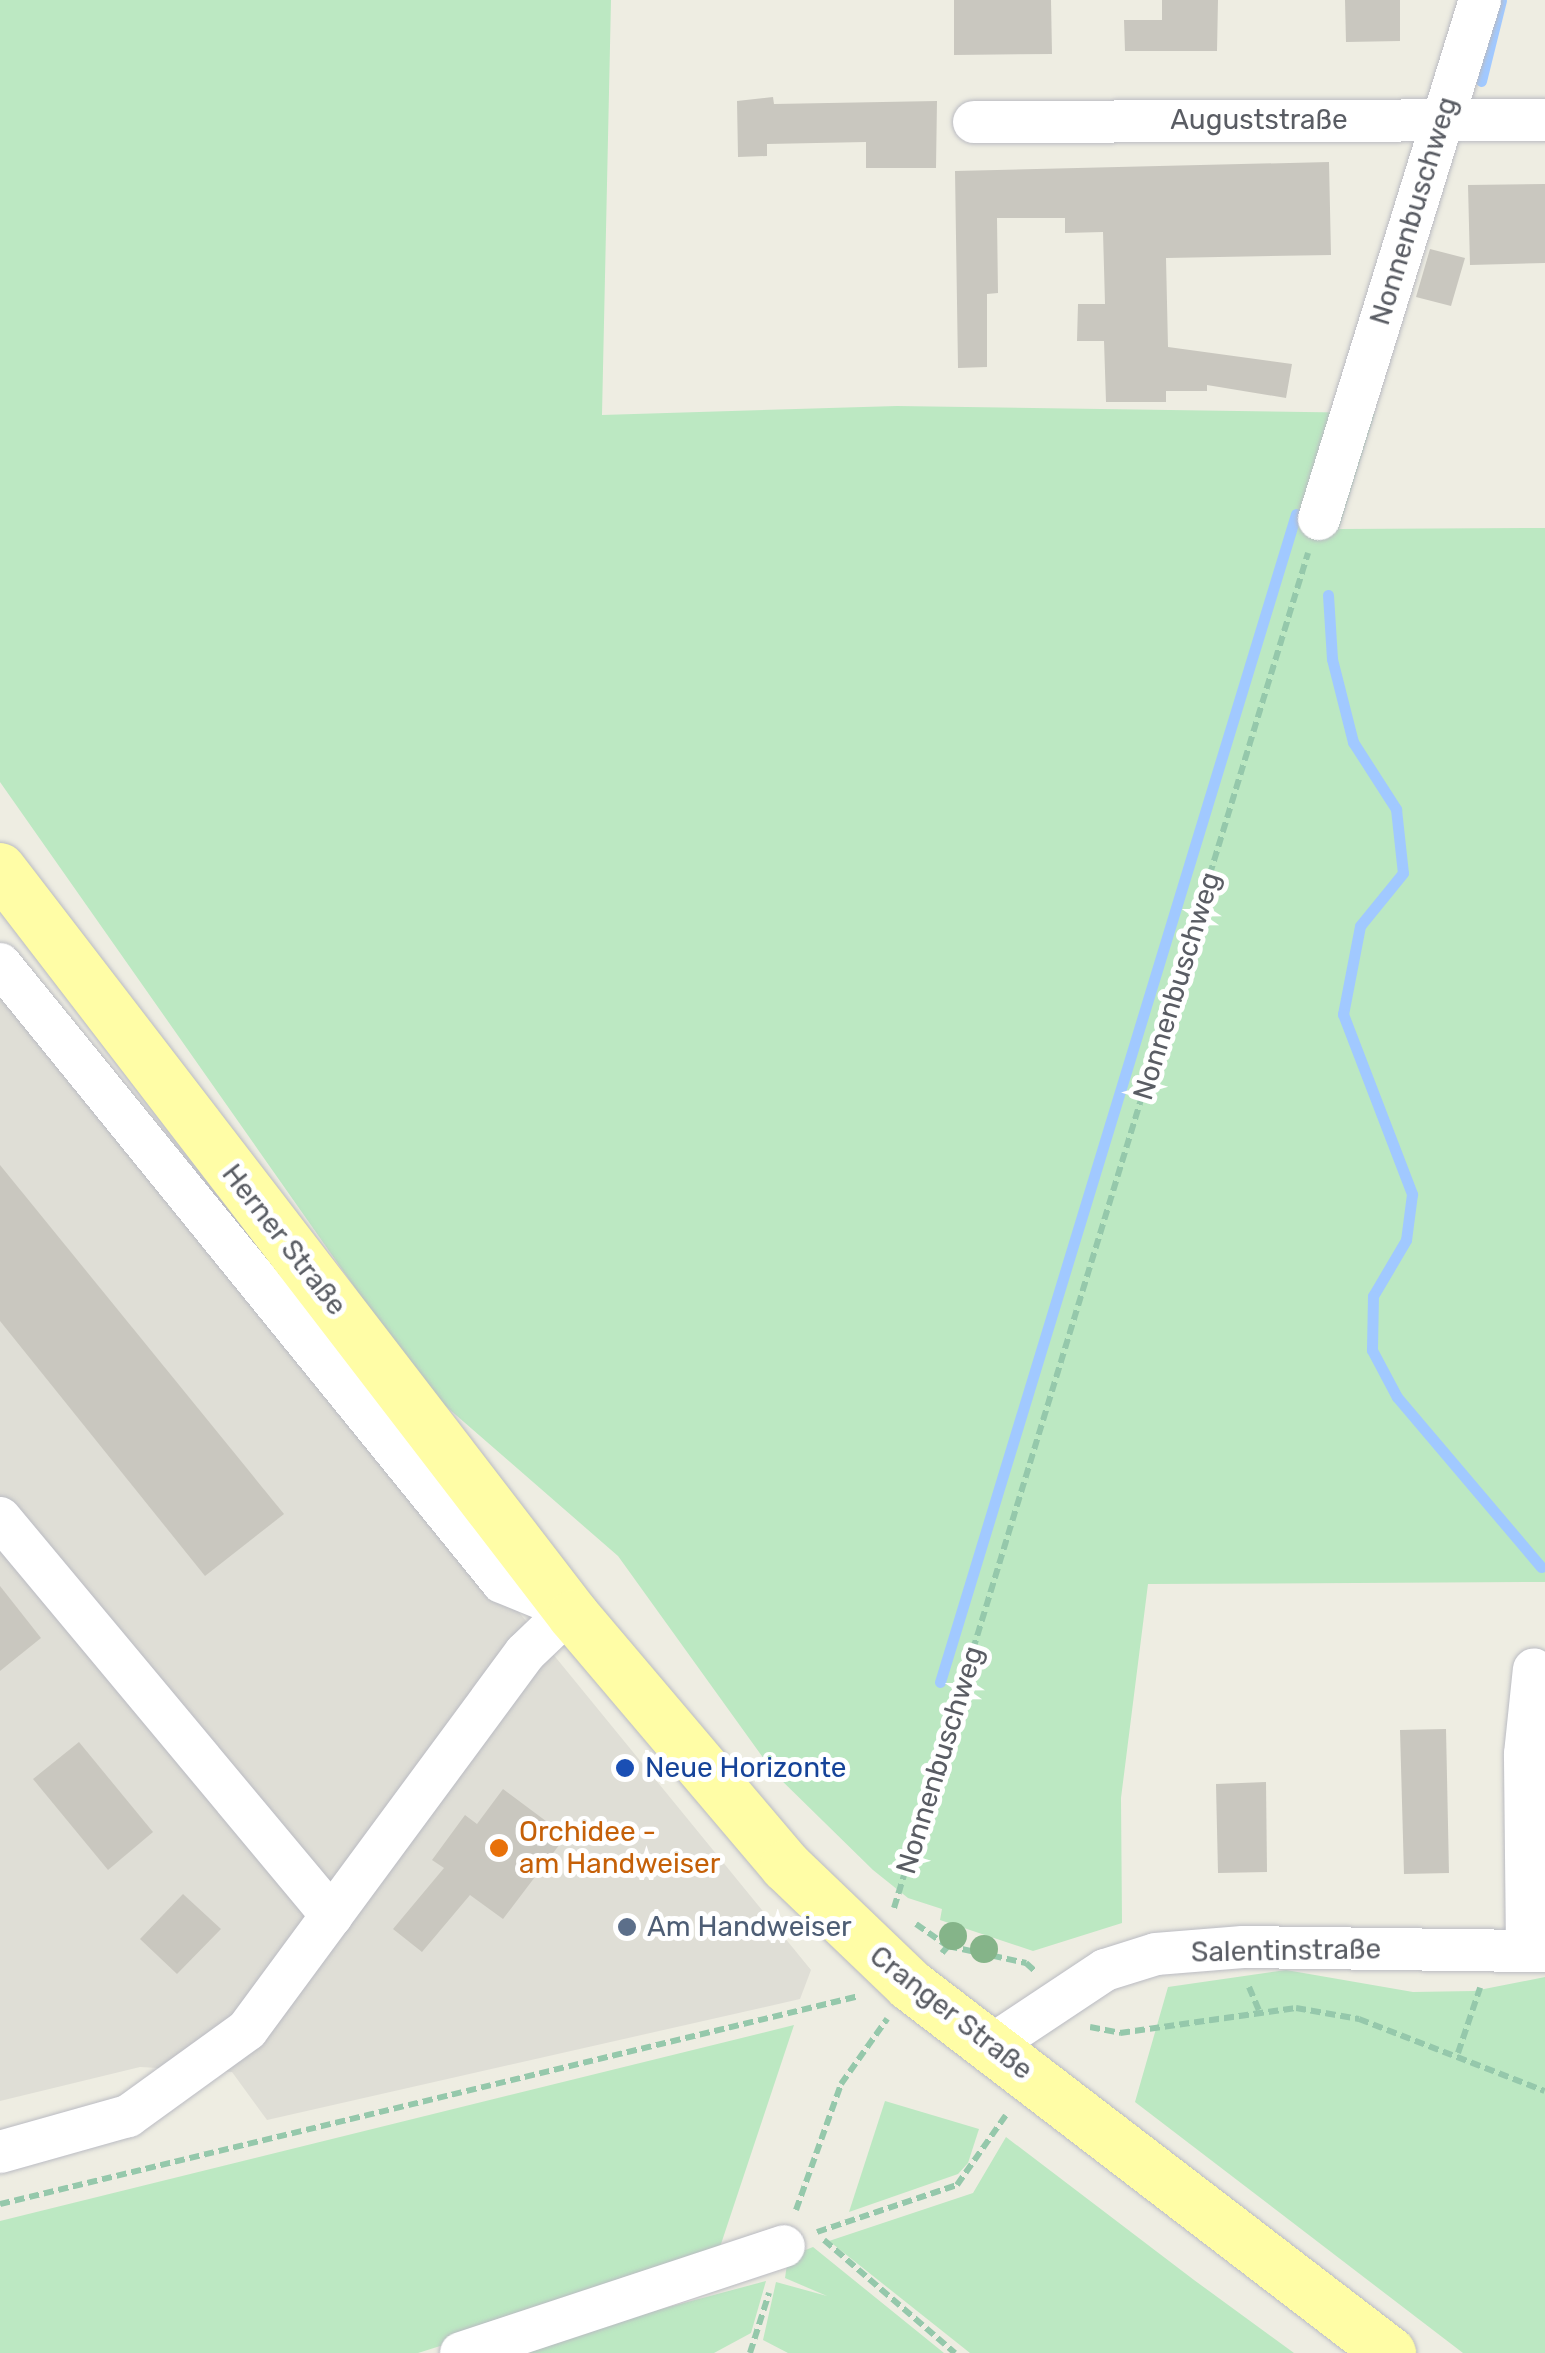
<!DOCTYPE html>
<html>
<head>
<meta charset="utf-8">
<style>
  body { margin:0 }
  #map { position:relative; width:1545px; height:2353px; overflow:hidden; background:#eeede2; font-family:Rubik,sans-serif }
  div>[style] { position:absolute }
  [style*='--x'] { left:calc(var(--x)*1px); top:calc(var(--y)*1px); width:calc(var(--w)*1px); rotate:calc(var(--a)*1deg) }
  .industrial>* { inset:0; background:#dfded6 }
  .green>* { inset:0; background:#bce8c2 }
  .stream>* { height:11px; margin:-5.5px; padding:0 5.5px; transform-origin:5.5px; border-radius:5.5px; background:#a1c9ff }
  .building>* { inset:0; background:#c9c7bf }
  .path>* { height:6px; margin-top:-3px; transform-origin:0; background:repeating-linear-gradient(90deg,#95c8ab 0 10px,transparent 0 15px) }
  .roads { filter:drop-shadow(0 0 2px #babbc2) drop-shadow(0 0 2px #babbc2) }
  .minor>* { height:42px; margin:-21px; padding:0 21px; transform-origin:21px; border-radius:21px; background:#fff }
  .major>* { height:52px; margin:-26px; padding:0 26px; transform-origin:26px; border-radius:26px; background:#fffda6 }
  .trees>* { width:28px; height:28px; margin:-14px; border-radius:50%; background:#85b489 }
  .dots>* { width:28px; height:28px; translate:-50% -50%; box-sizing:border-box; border:5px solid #fff; border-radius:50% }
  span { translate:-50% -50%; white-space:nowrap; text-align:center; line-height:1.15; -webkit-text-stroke:10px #fff; paint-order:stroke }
  .street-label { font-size:28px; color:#5a5d64 }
  .transit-label { font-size:28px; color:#164399 }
  .left { translate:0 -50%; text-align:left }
  .food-label { font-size:28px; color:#c56008 }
  .service-label { font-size:28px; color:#4e5e75 }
</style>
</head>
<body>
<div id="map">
  <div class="industrial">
    <i style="clip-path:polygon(0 977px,811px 1970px,800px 1999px,267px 2120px,232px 2072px,140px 2067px,0 2101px)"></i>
  </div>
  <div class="green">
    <i style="clip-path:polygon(0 0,611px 0,602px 415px,897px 406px,1375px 413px,1339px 529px,1545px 528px,1545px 1582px,1148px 1584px,1121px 1798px,1122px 1923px,1033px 1951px,940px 1920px,942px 1909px,908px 1898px,873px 1870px,774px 1773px,618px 1556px,426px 1389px,0 782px)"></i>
    <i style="clip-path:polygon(1286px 1970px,1413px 1992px,1474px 1991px,1545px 1977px,1545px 2353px,1463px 2353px,1135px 2102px,1168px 1987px)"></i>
    <i style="clip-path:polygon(794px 2025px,716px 2259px,418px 2353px,0 2353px,0 2221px)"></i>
    <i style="clip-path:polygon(885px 2101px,979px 2129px,968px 2163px,958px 2174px,849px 2212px)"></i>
    <i style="clip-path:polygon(1006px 2137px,1194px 2280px,1294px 2353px,970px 2353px,829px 2241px,973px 2193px)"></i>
    <i style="clip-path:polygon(813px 2247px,944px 2353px,788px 2353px,763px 2340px,776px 2282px,827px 2296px,785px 2278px,788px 2257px)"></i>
    <i style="clip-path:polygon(766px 2281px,751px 2333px,714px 2353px,497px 2353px)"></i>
  </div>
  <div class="stream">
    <i style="--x:1481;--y:81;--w:83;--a:-76.1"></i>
    <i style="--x:1328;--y:595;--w:64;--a:86.4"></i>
    <i style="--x:1332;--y:659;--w:86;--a:75.8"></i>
    <i style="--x:1353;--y:742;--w:80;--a:57.3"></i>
    <i style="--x:1396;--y:809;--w:64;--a:83.8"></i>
    <i style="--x:1403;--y:873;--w:68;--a:129.1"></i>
    <i style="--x:1360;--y:926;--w:90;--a:100.9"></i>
    <i style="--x:1343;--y:1014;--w:193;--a:69"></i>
    <i style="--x:1412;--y:1194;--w:46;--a:97.4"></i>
    <i style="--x:1406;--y:1240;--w:65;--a:120.5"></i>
    <i style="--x:1373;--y:1296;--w:54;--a:91.1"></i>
    <i style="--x:1372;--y:1350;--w:53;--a:62"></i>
    <i style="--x:1397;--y:1397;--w:223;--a:49.7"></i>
    <i style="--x:940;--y:1682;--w:1221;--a:-73.05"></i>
  </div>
  <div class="building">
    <i style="clip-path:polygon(954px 0,1051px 0,1052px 54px,954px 55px)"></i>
    <i style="clip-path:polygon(1162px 0,1218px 0,1217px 51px,1125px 51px,1124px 20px,1162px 20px)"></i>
    <i style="clip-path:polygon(1345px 0,1400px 0,1400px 41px,1346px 42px)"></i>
    <i style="clip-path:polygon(773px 97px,774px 104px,937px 101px,936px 168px,866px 168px,866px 142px,767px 144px,767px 156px,738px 157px,737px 101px)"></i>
    <i style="clip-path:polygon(1329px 162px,1331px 255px,1166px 258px,1168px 347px,1292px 364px,1286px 398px,1207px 385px,1207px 391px,1166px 391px,1166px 402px,1106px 402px,1104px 341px,1077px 341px,1078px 304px,1105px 304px,1103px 232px,1065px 233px,1065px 218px,997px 218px,998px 293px,987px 294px,987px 367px,958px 368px,955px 171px)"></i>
    <i style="clip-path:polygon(1545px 184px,1545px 263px,1470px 265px,1468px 185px)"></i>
    <i style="clip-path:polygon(1430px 249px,1465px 258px,1451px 306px,1416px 297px)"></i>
    <i style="clip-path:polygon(0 1165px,284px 1514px,205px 1576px,0 1321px)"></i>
    <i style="clip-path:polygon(0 1586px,41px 1638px,0 1671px)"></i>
    <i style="clip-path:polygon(1446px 1729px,1449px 1873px,1404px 1874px,1400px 1730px)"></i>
    <i style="clip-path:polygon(79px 1742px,153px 1832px,108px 1870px,33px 1779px)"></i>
    <i style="clip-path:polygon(1266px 1782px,1267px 1872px,1218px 1873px,1216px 1784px)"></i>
    <i style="clip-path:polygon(503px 1789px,566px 1836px,503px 1919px,470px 1895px,422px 1952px,393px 1929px,444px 1868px,432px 1860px,465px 1815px,477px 1824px)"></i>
    <i style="clip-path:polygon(183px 1894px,221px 1929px,177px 1974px,140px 1939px)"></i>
  </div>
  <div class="path">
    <i style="--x:894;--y:1908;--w:1417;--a:-73.01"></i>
    <i style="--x:916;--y:1924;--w:39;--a:35"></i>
    <i style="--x:942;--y:1953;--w:9;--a:-49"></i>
    <i style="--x:948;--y:1946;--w:80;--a:12.3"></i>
    <i style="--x:1026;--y:1963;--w:13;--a:42"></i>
    <i style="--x:1249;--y:1987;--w:25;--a:67"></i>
    <i style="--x:1090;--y:2027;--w:31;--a:11"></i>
    <i style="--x:1120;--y:2033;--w:178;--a:-8.1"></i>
    <i style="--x:1296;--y:2008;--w:64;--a:9.9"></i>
    <i style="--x:1359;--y:2019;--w:199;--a:21.2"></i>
    <i style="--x:1458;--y:2053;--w:69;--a:-71.3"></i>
    <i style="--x:0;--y:2204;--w:884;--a:-13.61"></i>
    <i style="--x:796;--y:2210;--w:134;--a:-70.3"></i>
    <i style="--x:841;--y:2084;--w:80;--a:-54.7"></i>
    <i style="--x:817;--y:2232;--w:148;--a:-18.6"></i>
    <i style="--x:957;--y:2185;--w:85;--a:-55"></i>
    <i style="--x:824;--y:2240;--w:173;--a:40.8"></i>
    <i style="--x:750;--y:2353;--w:63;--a:-72.4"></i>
  </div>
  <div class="roads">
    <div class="minor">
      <i style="--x:974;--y:122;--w:571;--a:-0.2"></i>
      <i style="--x:1319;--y:519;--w:543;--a:-72.77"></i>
      <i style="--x:0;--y:964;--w:796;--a:50.91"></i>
      <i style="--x:502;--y:1582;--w:74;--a:22.4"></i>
      <i style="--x:570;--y:1610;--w:62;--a:136.3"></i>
      <i style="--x:525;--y:1653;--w:468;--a:126.4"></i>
      <i style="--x:247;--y:2030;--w:147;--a:144.1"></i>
      <i style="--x:128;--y:2116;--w:133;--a:164.3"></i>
      <i style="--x:0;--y:1518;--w:518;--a:50.17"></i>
      <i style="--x:1527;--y:1951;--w:197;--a:-90.6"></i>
      <i style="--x:1525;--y:1754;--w:85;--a:-84"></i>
      <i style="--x:992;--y:2045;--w:136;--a:-33.6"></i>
      <i style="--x:1105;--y:1970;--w:53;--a:-17.4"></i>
      <i style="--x:1156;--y:1954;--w:87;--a:-4.6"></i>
      <i style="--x:1243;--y:1947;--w:302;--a:0.8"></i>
      <i style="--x:461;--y:2353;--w:340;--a:-18.3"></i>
    </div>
    <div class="major">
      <i style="--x:0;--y:869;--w:942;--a:52.46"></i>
      <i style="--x:574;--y:1616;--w:328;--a:49.7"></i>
      <i style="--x:786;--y:1866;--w:172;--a:43.8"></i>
      <i style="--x:910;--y:1985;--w:605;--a:37.48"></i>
    </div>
  </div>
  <div class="trees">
    <i style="left:953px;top:1936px"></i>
    <i style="left:984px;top:1949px"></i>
  </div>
  <div class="dots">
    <i style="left:625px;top:1768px;background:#1a4fb4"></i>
    <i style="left:499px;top:1848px;background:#e8710a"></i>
    <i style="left:627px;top:1927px;background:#5c6f8a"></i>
  </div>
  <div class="street-label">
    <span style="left:1259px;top:120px">Auguststraße</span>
    <span style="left:1414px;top:211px;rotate:-73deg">Nonnenbuschweg</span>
    <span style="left:1177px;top:986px;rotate:-73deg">Nonnenbuschweg</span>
    <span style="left:284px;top:1240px;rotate:52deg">Herner Straße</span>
    <span style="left:940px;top:1760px;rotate:-73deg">Nonnenbuschweg</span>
    <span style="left:1286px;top:1951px;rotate:-1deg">Salentinstraße</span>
    <span style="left:951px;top:2013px;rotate:38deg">Cranger Straße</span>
  </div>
  <div class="transit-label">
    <span class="left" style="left:645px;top:1768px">Neue Horizonte</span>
  </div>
  <div class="food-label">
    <span class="left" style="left:519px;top:1848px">Orchidee -<br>am Handweiser</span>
  </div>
  <div class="service-label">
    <span class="left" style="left:647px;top:1927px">Am Handweiser</span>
  </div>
</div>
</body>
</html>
